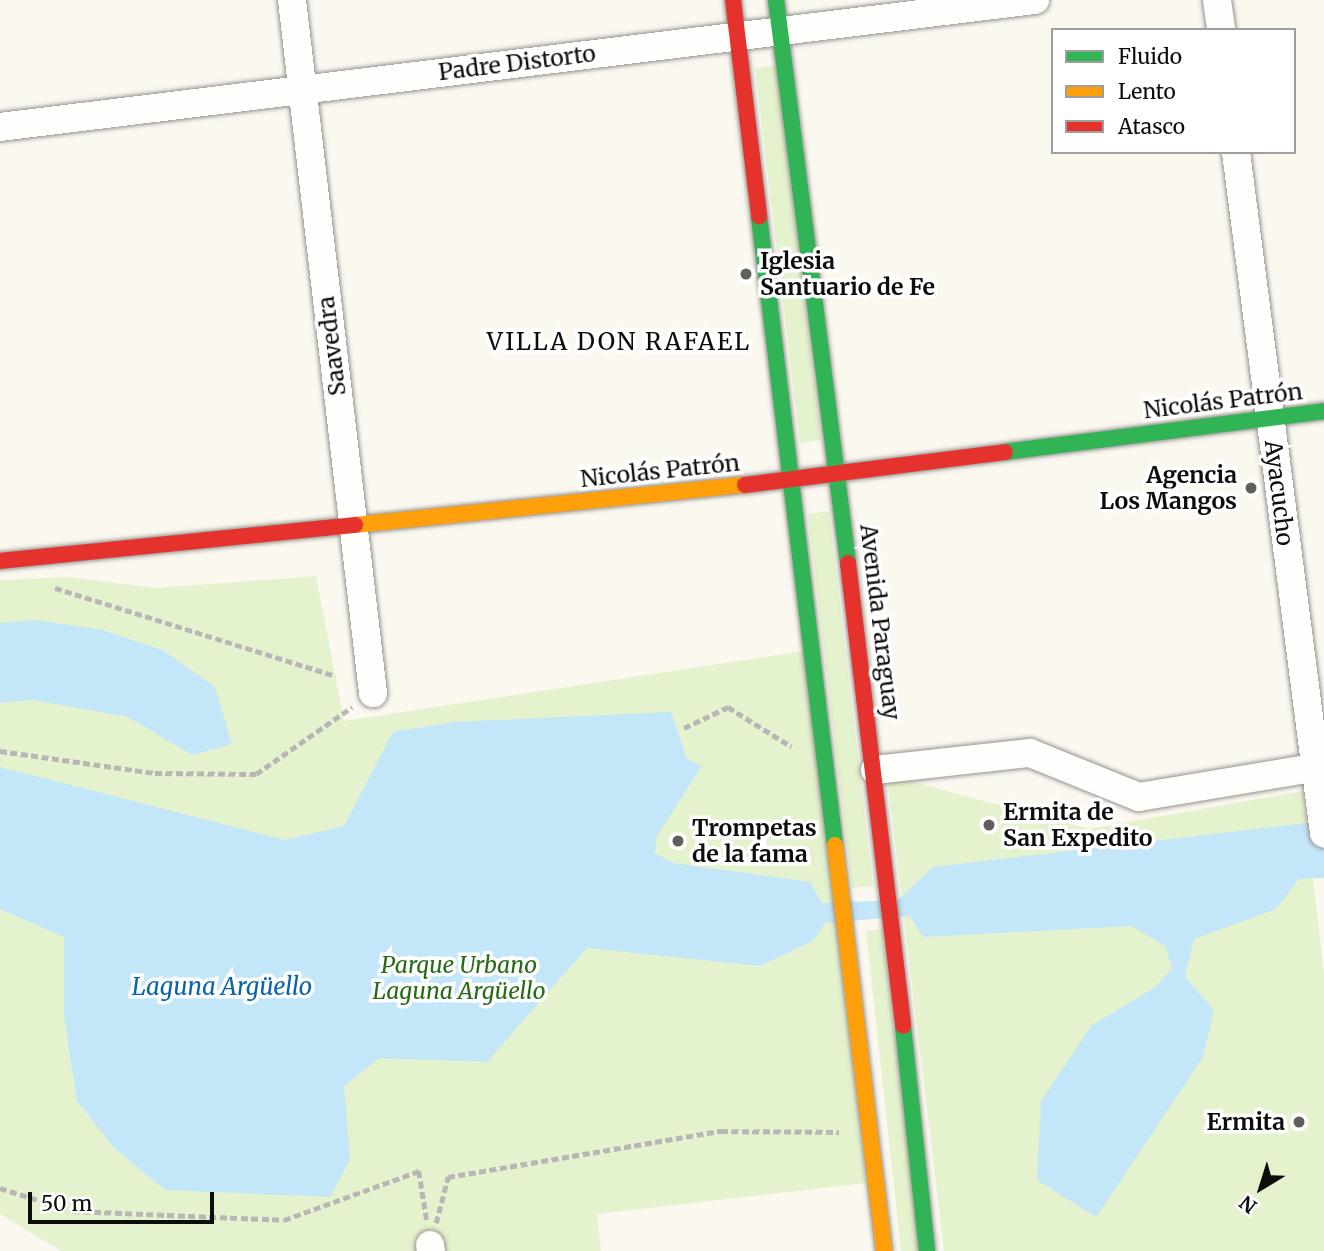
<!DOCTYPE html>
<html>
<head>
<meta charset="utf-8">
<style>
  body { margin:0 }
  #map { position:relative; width:1324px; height:1251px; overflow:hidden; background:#fbf8f0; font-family:Merriweather,serif }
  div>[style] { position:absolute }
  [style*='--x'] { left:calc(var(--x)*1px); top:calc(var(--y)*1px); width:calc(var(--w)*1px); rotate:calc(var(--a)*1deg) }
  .green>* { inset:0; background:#e4f2ce }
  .water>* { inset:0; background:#c3e6f8 }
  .path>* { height:4.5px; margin-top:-2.25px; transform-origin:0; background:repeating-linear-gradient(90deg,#b8b7b6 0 7px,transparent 0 10.5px) }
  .roads { filter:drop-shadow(0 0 2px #94938f) drop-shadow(0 0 2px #94938f) }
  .street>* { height:28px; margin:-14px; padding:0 14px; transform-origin:14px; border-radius:14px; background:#fefefd }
  .fast>* { height:16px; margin:-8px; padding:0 8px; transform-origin:8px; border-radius:8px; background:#30b455 }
  .slow>* { height:16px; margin:-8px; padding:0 8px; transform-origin:8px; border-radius:8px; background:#ff9f0a }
  .jam>* { height:16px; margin:-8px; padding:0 8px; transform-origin:8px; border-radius:8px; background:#e5322d }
  .dots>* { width:19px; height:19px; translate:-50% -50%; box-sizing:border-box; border:4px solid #fff; border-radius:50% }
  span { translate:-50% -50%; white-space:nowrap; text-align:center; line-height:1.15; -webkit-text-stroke:7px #fff; paint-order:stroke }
  .street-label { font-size:23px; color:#0d0d0d }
  .poi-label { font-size:23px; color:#0d0d0d; font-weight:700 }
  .left { translate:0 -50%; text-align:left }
  .right { translate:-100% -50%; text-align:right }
  .park-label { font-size:23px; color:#286b17; font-style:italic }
  .neighbourhood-label { font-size:24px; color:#0d0d0d; letter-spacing:2px }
  .water-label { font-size:24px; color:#0a64ab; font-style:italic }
  .legend { position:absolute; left:1051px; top:28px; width:245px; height:126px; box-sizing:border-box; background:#fff; border:2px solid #9e9e9e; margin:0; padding:9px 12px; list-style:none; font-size:21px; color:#0d0d0d }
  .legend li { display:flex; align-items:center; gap:14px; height:35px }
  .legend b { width:35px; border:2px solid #9e9e9e }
  .north { position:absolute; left:1226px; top:1153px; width:70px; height:70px; -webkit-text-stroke:5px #fff; paint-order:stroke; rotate:218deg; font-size:19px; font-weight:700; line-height:28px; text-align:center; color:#0d0d0d }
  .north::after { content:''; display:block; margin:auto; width:24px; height:32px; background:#0d0d0d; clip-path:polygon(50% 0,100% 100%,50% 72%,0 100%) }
  .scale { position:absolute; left:28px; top:1192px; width:186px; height:32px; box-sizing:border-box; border:4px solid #0d0d0d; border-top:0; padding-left:9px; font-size:21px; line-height:24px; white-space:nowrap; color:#0d0d0d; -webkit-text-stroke:5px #fff; paint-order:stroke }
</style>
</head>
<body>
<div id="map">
  <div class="green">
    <i style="clip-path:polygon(776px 66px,821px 440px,800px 443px,755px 68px)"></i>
    <i style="clip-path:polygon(829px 511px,873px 886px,852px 888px,808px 514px)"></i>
    <i style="clip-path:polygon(316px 576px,344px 721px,804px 651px,866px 1183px,597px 1214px,601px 1251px,61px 1251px,0 1214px,0 580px,68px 577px,156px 588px)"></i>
    <i style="clip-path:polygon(887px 775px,1089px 829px,1303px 791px,1324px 974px,1324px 1251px,944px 1251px)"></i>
    <i style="clip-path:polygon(882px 929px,920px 1251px,901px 1251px,866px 931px)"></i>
  </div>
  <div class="water">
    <i style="clip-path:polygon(36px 620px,103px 630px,163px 650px,215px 687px,232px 744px,192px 755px,128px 717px,33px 700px,0 703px,0 623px)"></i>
    <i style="clip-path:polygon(671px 712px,687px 759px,702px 766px,656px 837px,655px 853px,673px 863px,810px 882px,822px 903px,898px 900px,933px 867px,1324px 821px,1324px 878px,1299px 879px,1276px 909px,1194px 939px,1185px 977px,1214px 1010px,1203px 1057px,1096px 1217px,1037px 1180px,1041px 1101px,1092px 1025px,1154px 988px,1172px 969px,1166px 947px,1132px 926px,923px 937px,910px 916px,825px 923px,813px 941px,760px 966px,587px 948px,487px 1062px,379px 1058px,344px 1086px,350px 1160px,330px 1197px,165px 1190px,114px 1148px,77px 1101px,64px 1016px,64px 937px,0 909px,0 767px,285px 840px,344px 826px,393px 732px,453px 722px)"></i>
  </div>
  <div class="path">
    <i style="--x:55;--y:588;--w:294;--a:17.4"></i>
    <i style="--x:684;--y:728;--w:49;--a:-25.5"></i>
    <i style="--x:728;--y:707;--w:75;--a:32"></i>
    <i style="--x:0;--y:751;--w:157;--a:8.1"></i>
    <i style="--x:155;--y:773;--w:101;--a:0.6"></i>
    <i style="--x:256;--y:774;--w:117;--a:-34.9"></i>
    <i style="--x:0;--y:1188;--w:77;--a:17.5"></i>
    <i style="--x:73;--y:1211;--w:211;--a:2.4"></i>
    <i style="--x:284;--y:1220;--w:144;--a:-19.9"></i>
    <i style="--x:419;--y:1171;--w:51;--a:80.9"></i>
    <i style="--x:436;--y:1223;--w:48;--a:-75.4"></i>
    <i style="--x:448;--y:1177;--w:277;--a:-9.6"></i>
    <i style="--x:721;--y:1131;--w:118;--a:0.5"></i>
  </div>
  <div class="roads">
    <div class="street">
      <i style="--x:292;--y:0;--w:698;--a:83.33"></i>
      <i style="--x:1217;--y:0;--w:30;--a:82"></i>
      <i style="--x:0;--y:127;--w:1043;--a:-7"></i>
      <i style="--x:1236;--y:152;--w:687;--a:82.64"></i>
      <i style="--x:875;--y:770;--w:156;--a:-6.3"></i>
      <i style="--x:1030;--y:753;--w:118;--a:22"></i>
      <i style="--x:1139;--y:797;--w:188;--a:-9.5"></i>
      <i style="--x:430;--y:1245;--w:6;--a:81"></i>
    </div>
    <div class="fast">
      <i style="--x:776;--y:0;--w:568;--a:82.71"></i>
      <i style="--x:759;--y:216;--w:634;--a:83.11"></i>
      <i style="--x:1005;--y:452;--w:322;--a:-7.3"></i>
      <i style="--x:903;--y:1026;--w:226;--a:83.9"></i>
    </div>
    <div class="slow">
      <i style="--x:355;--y:525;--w:392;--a:-5.9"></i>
      <i style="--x:835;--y:845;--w:409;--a:83.1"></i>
    </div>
    <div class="jam">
      <i style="--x:733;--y:0;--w:218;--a:83.1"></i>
      <i style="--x:745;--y:485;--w:262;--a:-7.2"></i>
      <i style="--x:0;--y:561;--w:357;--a:-5.8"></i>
      <i style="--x:848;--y:563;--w:466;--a:83.2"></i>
    </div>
  </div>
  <div class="dots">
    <i style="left:746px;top:274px;background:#605f5c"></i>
    <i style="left:1251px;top:488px;background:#605f5c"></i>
    <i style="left:989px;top:825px;background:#605f5c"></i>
    <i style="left:678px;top:841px;background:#605f5c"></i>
    <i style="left:1299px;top:1122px;background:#605f5c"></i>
  </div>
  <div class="street-label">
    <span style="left:517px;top:63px;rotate:-7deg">Padre Distorto</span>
    <span style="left:332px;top:346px;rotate:-97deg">Saavedra</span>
    <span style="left:1223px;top:401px;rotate:-7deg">Nicolás Patrón</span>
    <span style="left:660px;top:471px;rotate:-6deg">Nicolás Patrón</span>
    <span style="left:1279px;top:493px;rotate:83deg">Ayacucho</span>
    <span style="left:880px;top:622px;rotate:83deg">Avenida Paraguay</span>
  </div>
  <div class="poi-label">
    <span class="left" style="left:760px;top:274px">Iglesia<br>Santuario de Fe</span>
    <span class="right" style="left:1237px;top:488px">Agencia<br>Los Mangos</span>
    <span class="left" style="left:1003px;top:825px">Ermita de<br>San Expedito</span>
    <span class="left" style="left:692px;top:841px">Trompetas<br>de la fama</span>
    <span class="right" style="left:1285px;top:1122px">Ermita</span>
  </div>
  <div class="park-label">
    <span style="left:459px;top:978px">Parque Urbano<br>Laguna Argüello</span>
  </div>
  <div class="neighbourhood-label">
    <span style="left:619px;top:342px">VILLA DON RAFAEL</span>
  </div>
  <div class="water-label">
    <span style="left:222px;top:987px">Laguna Argüello</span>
  </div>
  <ul class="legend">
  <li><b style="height:9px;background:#30b455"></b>Fluido</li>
  <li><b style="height:9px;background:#ff9f0a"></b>Lento</li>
  <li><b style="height:9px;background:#e5322d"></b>Atasco</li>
  </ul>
  <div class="north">N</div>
  <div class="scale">50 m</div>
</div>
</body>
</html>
